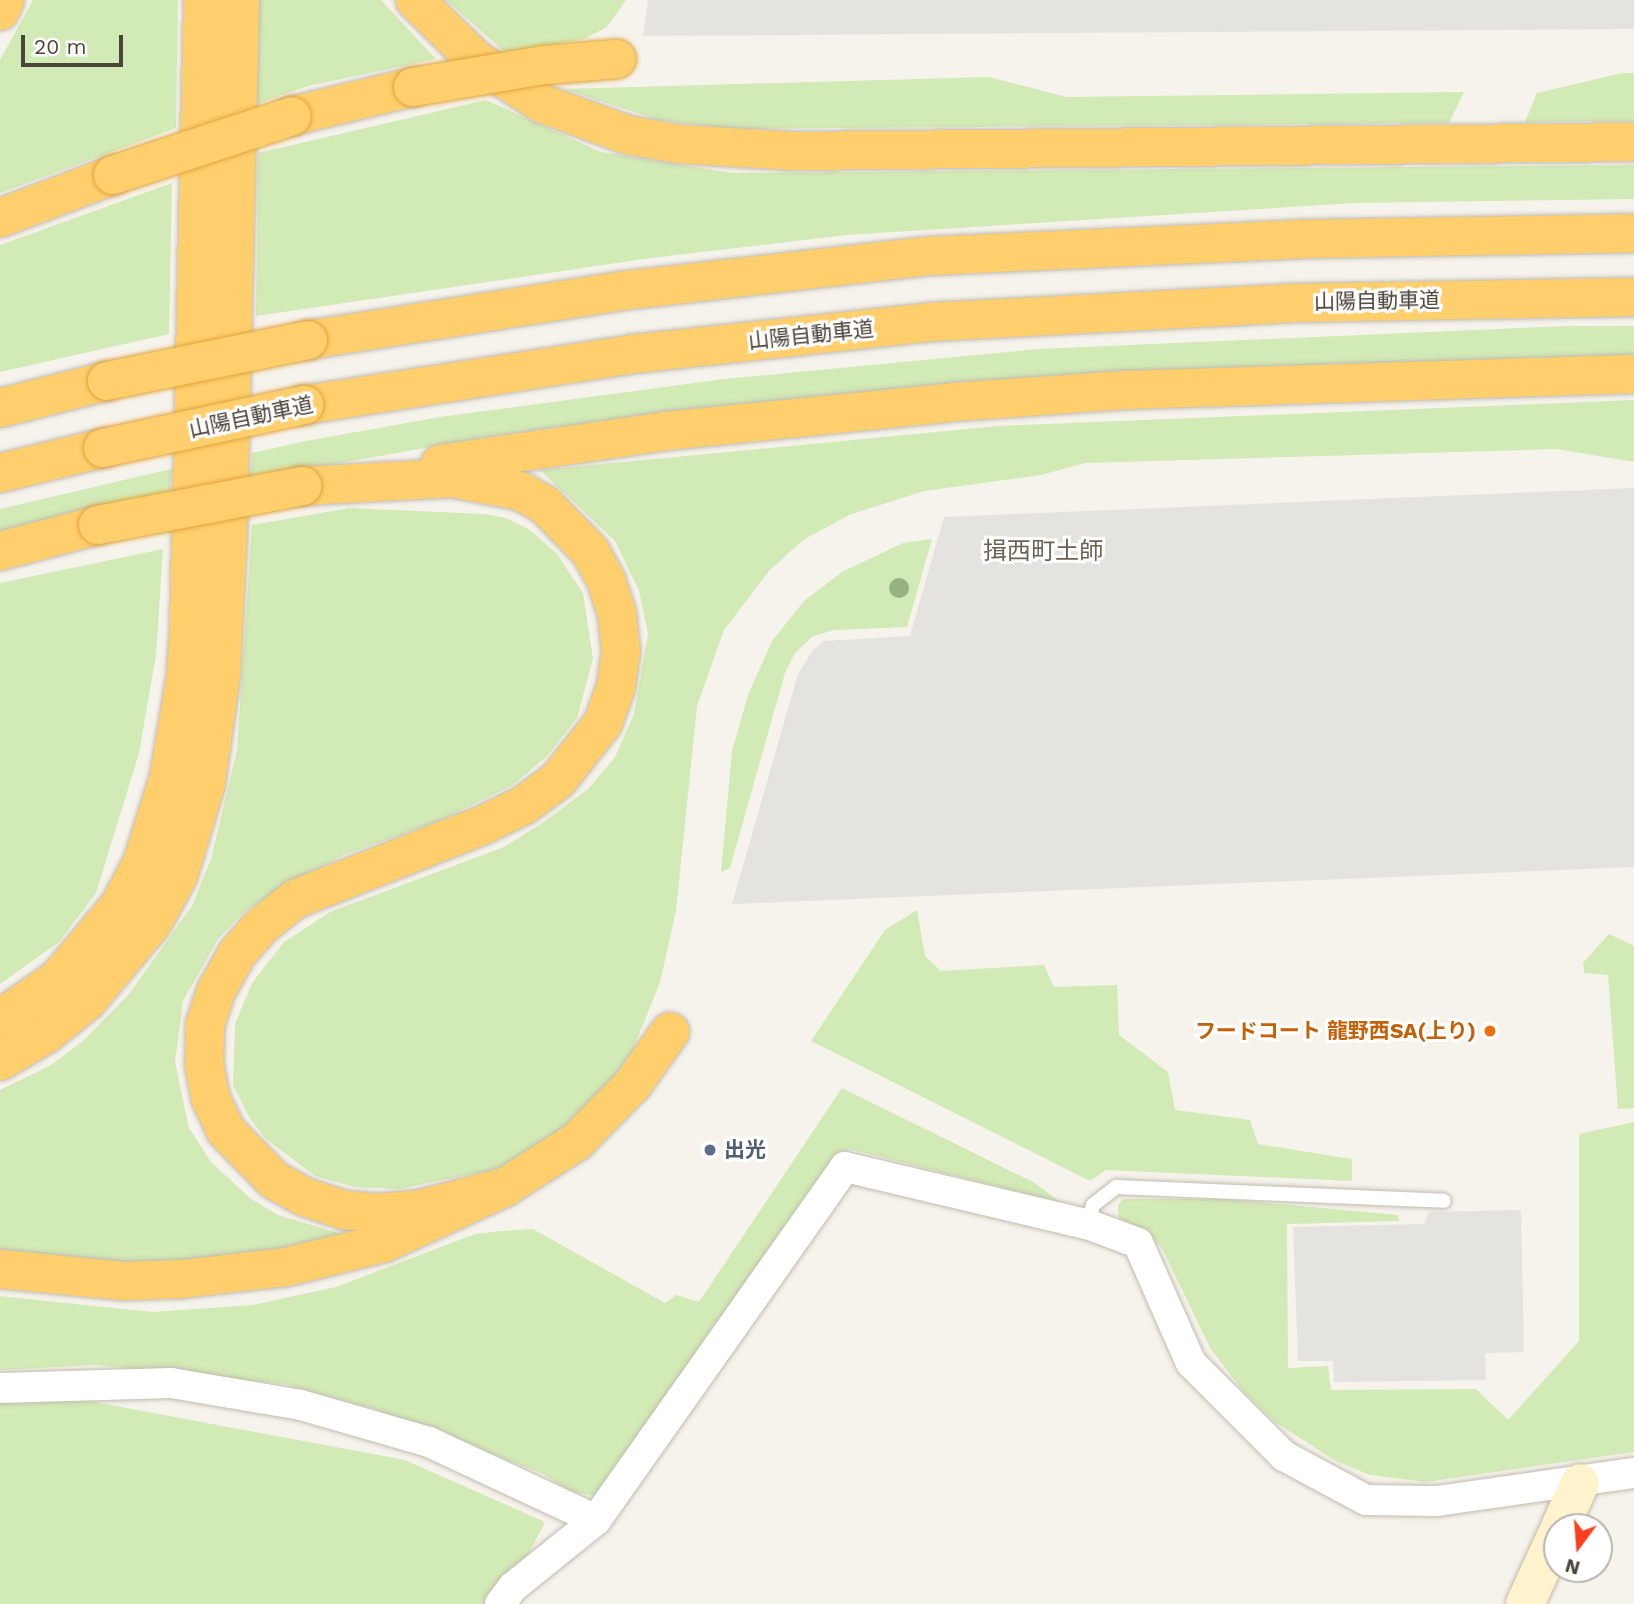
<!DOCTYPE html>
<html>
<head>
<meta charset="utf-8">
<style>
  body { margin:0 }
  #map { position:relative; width:1634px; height:1604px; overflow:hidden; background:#f6f3ec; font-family:"Work Sans","Noto Sans JP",sans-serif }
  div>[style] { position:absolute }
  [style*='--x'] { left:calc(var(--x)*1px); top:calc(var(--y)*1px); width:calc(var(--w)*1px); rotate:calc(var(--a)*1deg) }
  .green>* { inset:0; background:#d2eab5 }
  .parking>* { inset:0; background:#e5e3e0 }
  .roads { filter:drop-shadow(0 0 2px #c2bbae) drop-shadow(0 0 2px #c2bbae) }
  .lane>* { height:14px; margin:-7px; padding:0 7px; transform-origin:7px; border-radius:7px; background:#fff }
  .street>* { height:30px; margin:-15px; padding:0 15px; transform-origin:15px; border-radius:15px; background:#fff }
  .secondary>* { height:38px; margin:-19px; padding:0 19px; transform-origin:19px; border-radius:19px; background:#fff3cd }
  .highway>* { height:38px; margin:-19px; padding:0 19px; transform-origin:19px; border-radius:19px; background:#ffcf6e }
  .bridges { filter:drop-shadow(0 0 2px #e0a43c) drop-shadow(0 0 2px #e0a43c) }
  .highway-bridge>* { height:38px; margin:-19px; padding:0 19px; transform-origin:19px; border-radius:19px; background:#ffcf6e }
  .trees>* { width:20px; height:20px; margin:-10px; border-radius:50%; background:#97b381 }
  .dots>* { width:19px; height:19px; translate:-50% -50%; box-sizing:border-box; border:4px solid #fff; border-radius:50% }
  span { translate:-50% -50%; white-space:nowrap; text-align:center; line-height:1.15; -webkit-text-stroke:6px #fff; paint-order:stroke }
  .street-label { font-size:21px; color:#4b4439 }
  .food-label { font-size:21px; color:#c56008; font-weight:700 }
  .right { translate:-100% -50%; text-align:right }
  .service-label { font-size:21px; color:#4e5e75; font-weight:700 }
  .left { translate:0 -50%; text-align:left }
  .quarter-label { font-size:24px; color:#6e6250 }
  .north { position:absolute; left:1543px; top:1513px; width:70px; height:70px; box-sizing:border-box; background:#fff; border:2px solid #b7b4b0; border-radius:50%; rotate:196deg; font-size:19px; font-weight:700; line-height:28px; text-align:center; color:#4b4439 }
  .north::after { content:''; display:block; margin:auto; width:24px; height:32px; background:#fc3f1d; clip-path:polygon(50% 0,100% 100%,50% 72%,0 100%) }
  .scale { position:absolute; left:21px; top:35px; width:102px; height:32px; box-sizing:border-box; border:4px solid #4b4439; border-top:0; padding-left:9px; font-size:21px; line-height:24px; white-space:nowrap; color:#4b4439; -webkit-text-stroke:5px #fff; paint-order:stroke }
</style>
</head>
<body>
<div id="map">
  <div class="green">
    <i style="clip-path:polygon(33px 0,178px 0,176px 128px,0 193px,0 60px)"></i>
    <i style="clip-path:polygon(259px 0,381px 0,436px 59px,308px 86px,256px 104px)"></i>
    <i style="clip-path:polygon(446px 0,626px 0,607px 27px,584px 39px,505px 52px)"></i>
    <i style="clip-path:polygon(1622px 73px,1634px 73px,1634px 121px,1525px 122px,1537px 93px)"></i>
    <i style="clip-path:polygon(989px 77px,1067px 97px,1464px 92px,1449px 123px,732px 129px,658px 120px,564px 89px)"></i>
    <i style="clip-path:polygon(486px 100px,601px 152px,732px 173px,1634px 165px,1634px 199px,1354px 203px,847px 235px,651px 258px,256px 316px,258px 153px)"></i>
    <i style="clip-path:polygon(172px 183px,169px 334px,0 372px,0 245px)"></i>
    <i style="clip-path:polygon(1566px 326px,1634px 326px,1634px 357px,655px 414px,487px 437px,250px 479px,252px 453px,306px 441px,440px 417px,724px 379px,1039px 349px)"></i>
    <i style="clip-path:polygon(1634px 400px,1634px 462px,1556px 449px,1085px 463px,1041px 475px,924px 491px,849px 515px,803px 540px,769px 571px,724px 630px,697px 706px,676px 911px,660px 982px,632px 1052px,600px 1096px,548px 1141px,497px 1169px,399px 1189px,354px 1187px,315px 1176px,266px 1139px,249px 1117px,233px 1085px,235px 1024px,252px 983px,284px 942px,330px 912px,504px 847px,544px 822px,588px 789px,615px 757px,634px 714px,648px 634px,639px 591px,615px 541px,540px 470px,998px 426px)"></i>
    <i style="clip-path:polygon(171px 469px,170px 491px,0 533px,0 509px)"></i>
    <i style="clip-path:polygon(349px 508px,484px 514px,506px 518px,530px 530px,557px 554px,583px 593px,593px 659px,577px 718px,547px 756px,513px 785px,439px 821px,341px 856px,247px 909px,218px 939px,183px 1001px,175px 1062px,189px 1128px,211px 1162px,250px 1198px,278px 1215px,345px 1235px,262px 1255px,166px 1264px,70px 1261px,0 1249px,0 1090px,51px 1065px,84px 1040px,129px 994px,192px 906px,211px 859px,237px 750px,252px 525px)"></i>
    <i style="clip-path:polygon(932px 539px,907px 627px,835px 630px,813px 636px,795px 653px,785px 673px,730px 868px,721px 872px,732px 751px,748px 695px,772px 641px,804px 601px,842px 572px,903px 543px)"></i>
    <i style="clip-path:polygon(163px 549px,156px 655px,139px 753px,96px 893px,59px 942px,0 984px,0 583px)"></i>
    <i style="clip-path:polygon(917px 910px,925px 956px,941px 971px,1044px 965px,1054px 987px,1117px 985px,1119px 1035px,1168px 1072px,1175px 1110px,1250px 1120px,1258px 1144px,1352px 1159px,1352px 1181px,1106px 1170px,1090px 1181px,811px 1041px,885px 930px)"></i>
    <i style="clip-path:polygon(1609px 934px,1634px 946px,1634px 1108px,1618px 1109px,1608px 975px,1584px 973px,1583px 963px)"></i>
    <i style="clip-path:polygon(842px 1088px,1035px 1183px,1060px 1202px,849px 1149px,832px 1163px,594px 1496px,570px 1491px,543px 1474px,374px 1409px,284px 1384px,96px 1365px,0 1370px,0 1296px,152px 1312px,253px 1305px,336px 1287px,475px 1234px,501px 1231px,533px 1229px,665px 1303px,676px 1295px,699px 1302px)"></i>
    <i style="clip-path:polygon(1634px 1122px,1634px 1452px,1426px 1482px,1370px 1475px,1334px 1460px,1275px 1422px,1243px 1391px,1210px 1348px,1163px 1250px,1149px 1234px,1119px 1218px,1118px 1205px,1123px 1199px,1224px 1199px,1398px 1215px,1399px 1221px,1287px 1224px,1288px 1368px,1328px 1366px,1331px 1390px,1476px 1389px,1508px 1420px,1579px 1341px,1579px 1134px)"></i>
    <i style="clip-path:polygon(0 1391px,84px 1400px,405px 1460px,545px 1522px,503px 1604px,0 1604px)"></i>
  </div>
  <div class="parking">
    <i style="clip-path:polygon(648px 0,1634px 0,1634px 29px,643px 36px)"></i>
    <i style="clip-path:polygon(1634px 488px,1634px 867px,732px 904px,798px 674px,812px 651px,824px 641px,910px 636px,944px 517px)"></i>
    <i style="clip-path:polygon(1521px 1210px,1524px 1352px,1485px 1353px,1486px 1380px,1334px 1382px,1333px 1361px,1298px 1361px,1293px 1227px,1424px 1224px,1429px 1212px)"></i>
  </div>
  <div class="roads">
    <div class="lane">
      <i style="--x:1087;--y:1224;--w:20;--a:-72"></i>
      <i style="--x:1093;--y:1205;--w:29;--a:-38"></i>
      <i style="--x:1116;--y:1187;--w:328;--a:2.4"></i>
    </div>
    <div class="street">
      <i style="--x:0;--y:1388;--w:171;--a:-1.7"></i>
      <i style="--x:171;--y:1383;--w:132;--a:9.6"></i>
      <i style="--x:301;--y:1405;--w:133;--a:16.1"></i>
      <i style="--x:429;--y:1442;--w:184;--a:25"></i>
      <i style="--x:500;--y:1604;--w:21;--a:-53"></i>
      <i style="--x:513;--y:1587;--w:107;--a:-38.9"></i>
      <i style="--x:596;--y:1520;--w:432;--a:-54.8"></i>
      <i style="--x:845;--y:1167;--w:249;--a:13.3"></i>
      <i style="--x:1087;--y:1224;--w:54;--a:20.4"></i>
      <i style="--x:1138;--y:1243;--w:131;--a:66.2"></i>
      <i style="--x:1191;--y:1363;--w:132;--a:45"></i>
      <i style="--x:1284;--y:1456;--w:93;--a:28.2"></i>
      <i style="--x:1366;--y:1500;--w:71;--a:0.8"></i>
      <i style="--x:1437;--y:1501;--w:199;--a:-8.1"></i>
    </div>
    <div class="secondary">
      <i style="--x:1560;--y:1527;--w:48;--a:-65.6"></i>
      <i style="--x:1525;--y:1604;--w:77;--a:-65.4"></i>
    </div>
    <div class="highway">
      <i style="--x:415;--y:0;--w:86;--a:44.5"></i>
      <i style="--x:476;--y:60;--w:80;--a:33.3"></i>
      <i style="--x:543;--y:104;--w:90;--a:20"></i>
      <i style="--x:628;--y:135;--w:52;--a:10"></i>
      <i style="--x:679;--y:144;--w:115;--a:3.5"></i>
      <i style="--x:794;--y:151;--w:840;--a:-0.61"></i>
      <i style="--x:0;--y:11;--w:12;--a:-66"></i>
      <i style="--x:292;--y:116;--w:124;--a:-13.5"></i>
      <i style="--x:0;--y:218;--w:121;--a:-20.8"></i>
      <i style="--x:308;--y:340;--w:316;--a:-8.9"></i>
      <i style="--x:620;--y:291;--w:311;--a:-6.5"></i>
      <i style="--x:929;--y:256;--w:371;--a:-2.6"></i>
      <i style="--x:1300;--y:239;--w:334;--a:-1"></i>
      <i style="--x:304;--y:405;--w:332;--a:-8.8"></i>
      <i style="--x:632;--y:354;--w:300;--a:-6.1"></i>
      <i style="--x:930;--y:322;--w:360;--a:-3"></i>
      <i style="--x:1289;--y:303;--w:345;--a:-1"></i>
      <i style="--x:0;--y:408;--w:110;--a:-14.2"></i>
      <i style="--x:440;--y:464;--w:227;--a:-8.3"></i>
      <i style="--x:665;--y:431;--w:289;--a:-5.7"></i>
      <i style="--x:953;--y:402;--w:173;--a:-4"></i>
      <i style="--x:1126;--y:390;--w:508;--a:-1.8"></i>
      <i style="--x:0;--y:473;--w:106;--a:-13.6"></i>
      <i style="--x:302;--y:486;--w:151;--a:-3"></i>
      <i style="--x:453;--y:478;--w:68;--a:11"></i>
      <i style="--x:520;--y:491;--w:29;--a:29"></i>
      <i style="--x:545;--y:505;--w:64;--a:45.6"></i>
      <i style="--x:590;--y:551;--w:33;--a:61"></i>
      <i style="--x:606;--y:580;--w:36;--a:72"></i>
      <i style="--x:617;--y:614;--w:37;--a:84"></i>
      <i style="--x:621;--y:651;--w:36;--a:98"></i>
      <i style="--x:616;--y:687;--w:38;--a:110"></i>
      <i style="--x:603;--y:723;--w:73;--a:128.3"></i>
      <i style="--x:558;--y:780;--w:42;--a:143.7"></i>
      <i style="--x:524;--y:805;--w:46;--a:154"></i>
      <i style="--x:483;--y:825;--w:202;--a:158.5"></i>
      <i style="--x:295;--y:899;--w:43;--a:141.5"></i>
      <i style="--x:261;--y:926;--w:35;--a:131"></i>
      <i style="--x:238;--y:952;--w:45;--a:119.4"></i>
      <i style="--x:216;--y:991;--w:36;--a:108"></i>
      <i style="--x:205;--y:1025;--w:39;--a:91"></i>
      <i style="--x:204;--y:1064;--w:36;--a:79"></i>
      <i style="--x:211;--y:1099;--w:35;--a:65"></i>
      <i style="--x:226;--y:1131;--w:69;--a:45.6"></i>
      <i style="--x:274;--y:1180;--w:35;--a:29"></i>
      <i style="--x:305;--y:1197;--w:41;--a:18.4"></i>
      <i style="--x:344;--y:1210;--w:35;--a:5"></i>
      <i style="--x:379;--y:1213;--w:42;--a:-5.4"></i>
      <i style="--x:421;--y:1209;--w:87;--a:-14.7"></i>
      <i style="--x:0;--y:551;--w:101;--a:-14.9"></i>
      <i style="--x:0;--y:1019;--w:70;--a:-34.6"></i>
      <i style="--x:58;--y:979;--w:97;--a:-50"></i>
      <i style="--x:120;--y:905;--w:50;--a:-62.4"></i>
      <i style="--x:143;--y:861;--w:88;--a:-72.8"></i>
      <i style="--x:169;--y:777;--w:103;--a:-80.5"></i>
      <i style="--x:186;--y:675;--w:48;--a:-86.4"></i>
      <i style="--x:189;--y:627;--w:627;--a:-88.72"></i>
      <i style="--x:0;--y:1061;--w:53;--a:-30.4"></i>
      <i style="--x:46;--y:1034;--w:53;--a:-38.8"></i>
      <i style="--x:87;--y:1001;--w:103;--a:-50.1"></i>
      <i style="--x:153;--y:922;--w:52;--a:-61.5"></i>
      <i style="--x:178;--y:876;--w:97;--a:-73.2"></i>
      <i style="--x:206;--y:783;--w:109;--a:-82.1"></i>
      <i style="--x:221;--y:675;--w:143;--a:-87.2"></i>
      <i style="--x:228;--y:532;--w:532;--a:-88.71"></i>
      <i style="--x:0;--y:1269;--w:125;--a:5.5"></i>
      <i style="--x:124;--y:1281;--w:58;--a:-2"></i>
      <i style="--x:182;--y:1279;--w:105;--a:-6.6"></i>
      <i style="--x:286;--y:1267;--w:101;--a:-13.8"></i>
      <i style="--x:384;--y:1243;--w:133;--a:-24.8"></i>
      <i style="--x:505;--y:1187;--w:84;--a:-32.4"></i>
      <i style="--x:576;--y:1142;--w:81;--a:-45.5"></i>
      <i style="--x:633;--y:1084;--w:64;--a:-54.6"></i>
    </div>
  </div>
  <div class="bridges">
    <div class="highway-bridge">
      <i style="--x:413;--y:87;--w:134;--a:-9.5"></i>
      <i style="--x:545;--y:65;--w:72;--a:-4.8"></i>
      <i style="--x:113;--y:175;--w:188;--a:-18.2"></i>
      <i style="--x:107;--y:381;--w:205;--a:-11.5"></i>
      <i style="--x:103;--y:448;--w:206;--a:-12.1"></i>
      <i style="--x:98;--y:525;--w:208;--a:-10.8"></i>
    </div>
  </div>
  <div class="trees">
    <i style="left:899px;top:588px"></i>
  </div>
  <div class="dots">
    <i style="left:1490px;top:1031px;background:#e8710a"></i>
    <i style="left:710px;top:1150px;background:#5c6f8a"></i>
  </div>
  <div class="street-label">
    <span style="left:1377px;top:301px;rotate:-1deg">山陽自動車道</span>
    <span style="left:811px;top:335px;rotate:-6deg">山陽自動車道</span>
    <span style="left:251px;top:417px;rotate:-12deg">山陽自動車道</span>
  </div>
  <div class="food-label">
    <span class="right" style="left:1476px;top:1031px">フードコート 龍野西SA(上り)</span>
  </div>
  <div class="service-label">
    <span class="left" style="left:724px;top:1150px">出光</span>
  </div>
  <div class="quarter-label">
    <span style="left:1043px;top:552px">揖西町土師</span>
  </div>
  <div class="north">N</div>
  <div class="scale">20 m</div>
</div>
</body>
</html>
